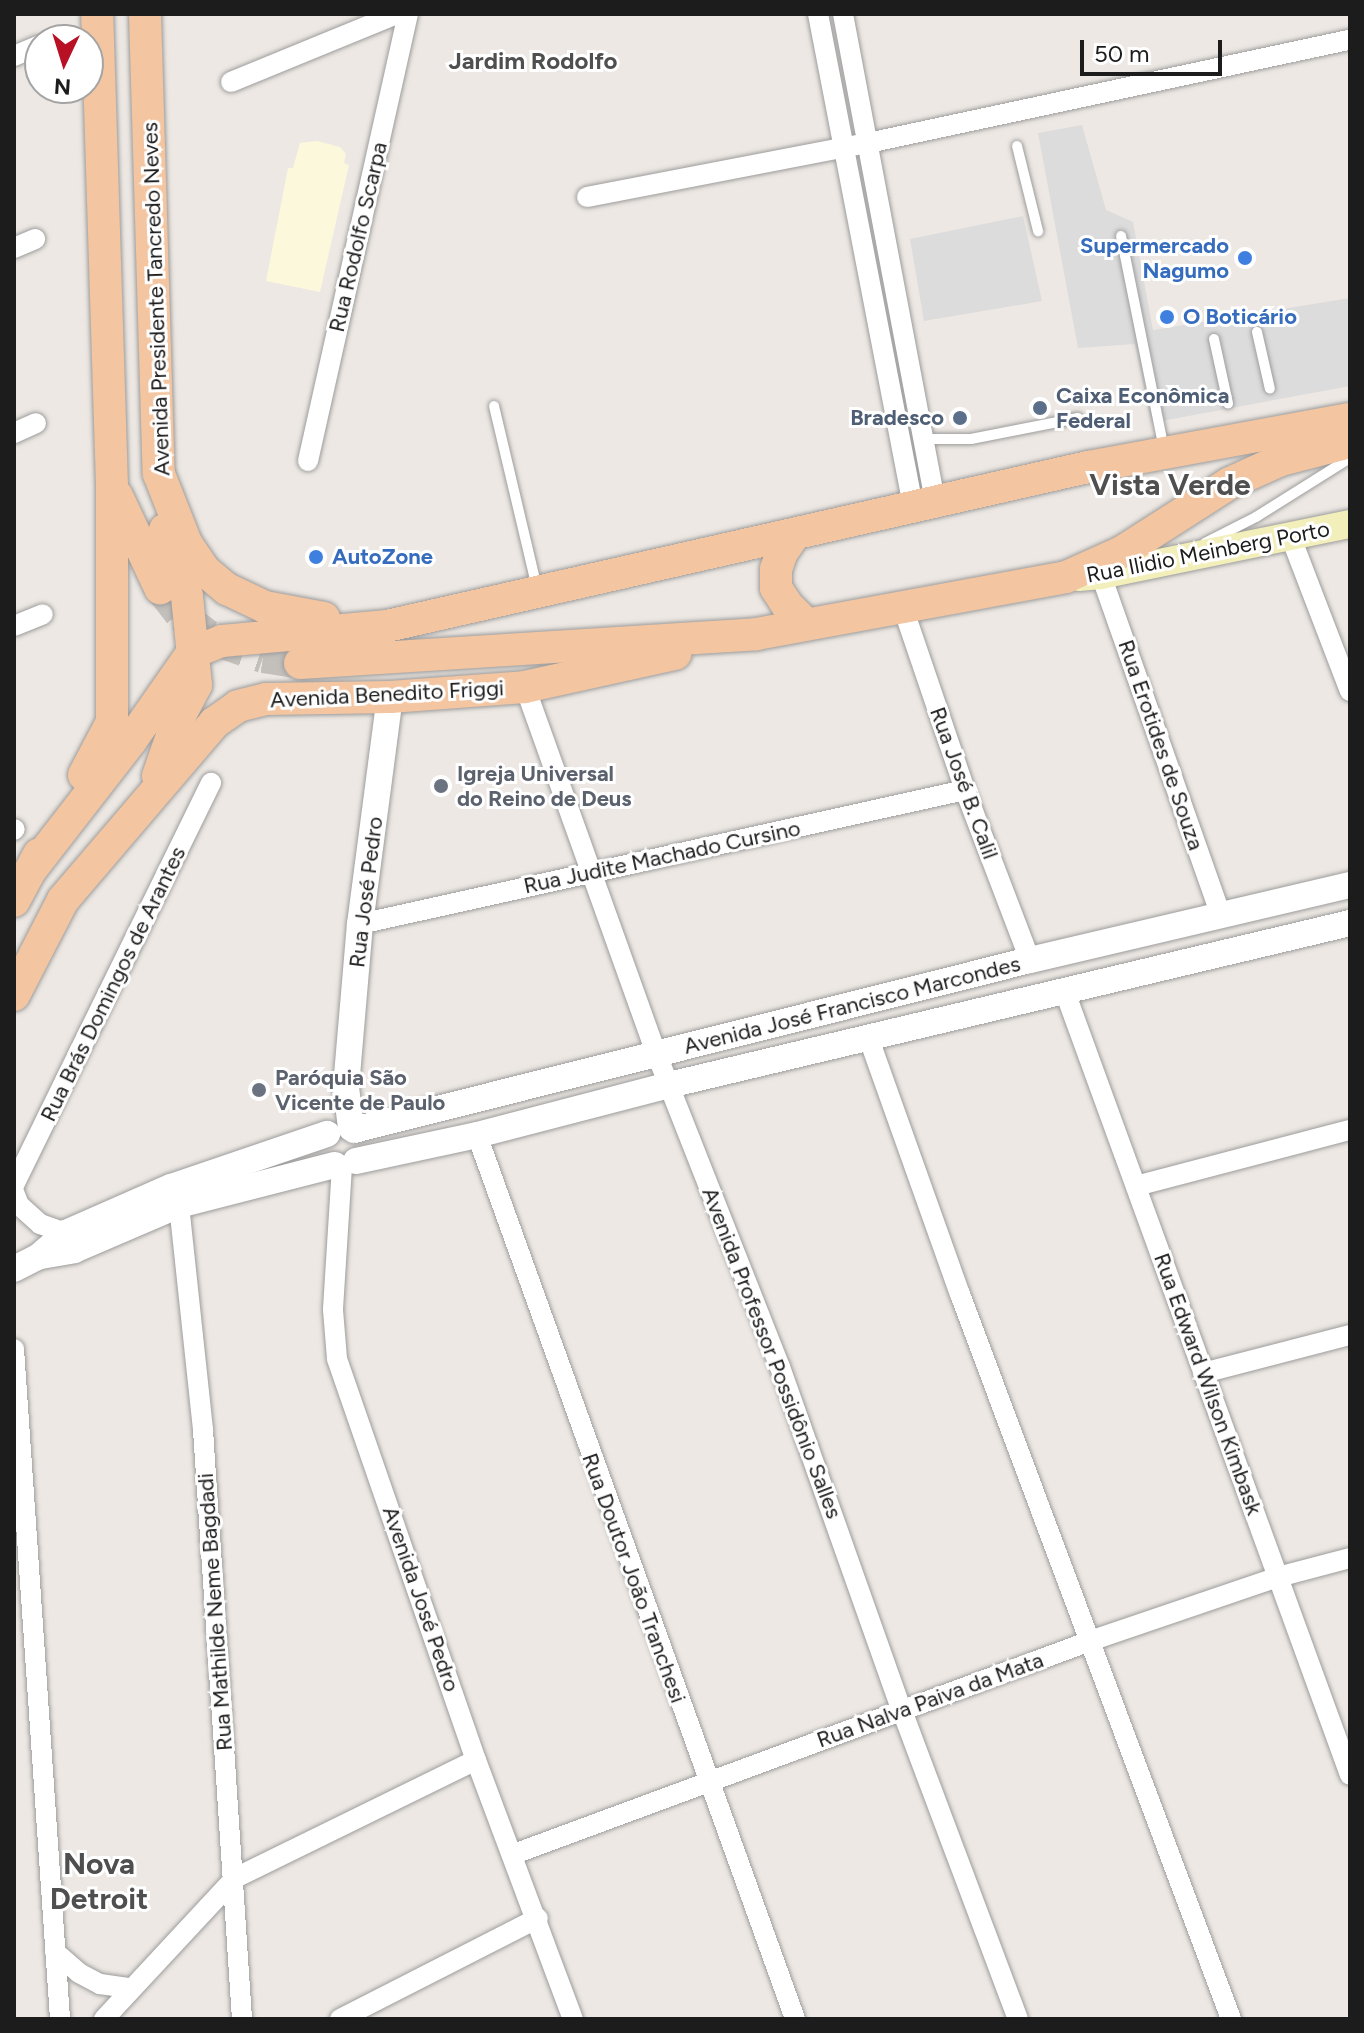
<!DOCTYPE html>
<html>
<head>
<meta charset="utf-8">
<style>
  body { margin:0 }
  #map { position:relative; width:1364px; height:2033px; overflow:hidden; background:#ede8e3; font-family:Figtree,sans-serif }
  div>[style] { position:absolute }
  [style*='--x'] { left:calc(var(--x)*1px); top:calc(var(--y)*1px); width:calc(var(--w)*1px); rotate:calc(var(--a)*1deg) }
  .education>* { inset:0; background:#fcf8dc }
  .parking>* { inset:0; background:#dcdcdc }
  .primary-tunnel>* { height:32px; margin-top:-16px; transform-origin:0; background:repeating-linear-gradient(90deg,#c3bfbb 0 32px,transparent 0 48px) }
  .roads { filter:drop-shadow(0 0 2px #9d9d9d) drop-shadow(0 0 2px #9d9d9d) }
  .service>* { height:10px; margin:-5px; padding:0 5px; transform-origin:5px; border-radius:5px; background:#fff }
  .minor>* { height:20px; margin:-10px; padding:0 10px; transform-origin:10px; border-radius:10px; background:#fff }
  .tertiary>* { height:26px; margin:-13px; padding:0 13px; transform-origin:13px; border-radius:13px; background:#fff }
  .secondary>* { height:28px; margin:-14px; padding:0 14px; transform-origin:14px; border-radius:14px; background:#f3efba }
  .primary>* { height:32px; margin:-16px; padding:0 16px; transform-origin:16px; border-radius:16px; background:#f3c5a1 }
  .dots>* { width:22px; height:22px; translate:-50% -50%; box-sizing:border-box; border:4px solid #fff; border-radius:50% }
  span { translate:-50% -50%; white-space:nowrap; text-align:center; line-height:1.15; -webkit-text-stroke:6px #fff; paint-order:stroke }
  .street-label { font-size:22px; color:#1c1c1c }
  .shop-label { font-size:22px; color:#366cbe; font-weight:700 }
  .right { translate:-100% -50%; text-align:right }
  .left { translate:0 -50%; text-align:left }
  .service-label { font-size:22px; color:#4e5e75; font-weight:700 }
  .worship-label { font-size:22px; color:#5b616d; font-weight:700 }
  .neighbourhood-label { font-size:24px; color:#4f4f4f; font-weight:700 }
  .district-label { font-size:30px; color:#4f4f4f; font-weight:700 }
  .frame { position:absolute; inset:0; border:16px solid #1c1c1c; pointer-events:none }
  .north { position:absolute; left:24px; top:24px; width:80px; height:80px; box-sizing:border-box; background:#fff; border:2px solid #a4a4a4; border-radius:50%; rotate:184deg; font-size:22px; font-weight:700; line-height:32px; text-align:center; color:#1c1c1c }
  .north::after { content:''; display:block; margin:auto; width:28px; height:36px; background:#b81126; clip-path:polygon(50% 0,100% 100%,50% 72%,0 100%) }
  .scale { position:absolute; left:1080px; top:40px; width:142px; height:36px; box-sizing:border-box; border:4px solid #1c1c1c; border-top:0; padding-left:10px; font-size:24px; line-height:28px; white-space:nowrap; color:#1c1c1c; -webkit-text-stroke:6px #fff; paint-order:stroke }
</style>
</head>
<body>
<div id="map">
  <div class="education">
    <i style="clip-path:polygon(317px 141px,340px 147px,346px 154px,344px 163px,349px 165px,320px 292px,266px 281px,288px 168px,293px 168px,300px 143px)"></i>
  </div>
  <div class="parking">
    <i style="clip-path:polygon(1082px 125px,1106px 210px,1133px 222px,1153px 330px,1350px 298px,1350px 386px,1151px 423px,1135px 344px,1078px 348px,1038px 133px)"></i>
    <i style="clip-path:polygon(1023px 216px,1042px 301px,924px 321px,910px 239px)"></i>
  </div>
  <div class="primary-tunnel">
    <i style="--x:160;--y:588;--w:36;--a:52"></i>
    <i style="--x:182;--y:616;--w:40;--a:37"></i>
    <i style="--x:214;--y:640;--w:52;--a:19.1"></i>
    <i style="--x:263;--y:657;--w:37;--a:9"></i>
  </div>
  <div class="roads">
    <div class="service">
      <i style="--x:1017;--y:146;--w:88;--a:76.1"></i>
      <i style="--x:1121;--y:236;--w:217;--a:78.6"></i>
      <i style="--x:1257;--y:332;--w:58;--a:77.2"></i>
      <i style="--x:1214;--y:339;--w:66;--a:77.7"></i>
      <i style="--x:494;--y:406;--w:187;--a:76.7"></i>
      <i style="--x:923;--y:439;--w:48;--a:0"></i>
      <i style="--x:971;--y:439;--w:109;--a:-11.1"></i>
      <i style="--x:1205;--y:543;--w:57;--a:-27"></i>
      <i style="--x:1256;--y:517;--w:111;--a:-32.1"></i>
    </div>
    <div class="minor">
      <i style="--x:818;--y:14;--w:501;--a:79.07"></i>
      <i style="--x:843;--y:14;--w:495;--a:79.3"></i>
      <i style="--x:14;--y:56;--w:26;--a:-23"></i>
      <i style="--x:231;--y:82;--w:179;--a:-22.3"></i>
      <i style="--x:587;--y:197;--w:286;--a:-10.9"></i>
      <i style="--x:868;--y:143;--w:493;--a:-12.1"></i>
      <i style="--x:14;--y:248;--w:23;--a:-23"></i>
      <i style="--x:14;--y:433;--w:24;--a:-24"></i>
      <i style="--x:308;--y:461;--w:458;--a:-77.4"></i>
      <i style="--x:1290;--y:535;--w:167;--a:69"></i>
      <i style="--x:1101;--y:575;--w:361;--a:70.6"></i>
      <i style="--x:902;--y:605;--w:195;--a:71.2"></i>
      <i style="--x:965;--y:790;--w:182;--a:69.1"></i>
      <i style="--x:14;--y:626;--w:31;--a:-22"></i>
      <i style="--x:525;--y:687;--w:391;--a:70.3"></i>
      <i style="--x:657;--y:1055;--w:335;--a:68.5"></i>
      <i style="--x:780;--y:1367;--w:362;--a:70.5"></i>
      <i style="--x:901;--y:1708;--w:332;--a:69.4"></i>
      <i style="--x:14;--y:830;--w:1;--a:-45"></i>
      <i style="--x:360;--y:924;--w:620;--a:-12.49"></i>
      <i style="--x:1065;--y:992;--w:833;--a:70"></i>
      <i style="--x:869;--y:1039;--w:271;--a:70.4"></i>
      <i style="--x:960;--y:1294;--w:774;--a:69.5"></i>
      <i style="--x:477;--y:1135;--w:939;--a:70.21"></i>
      <i style="--x:342;--y:1166;--w:144;--a:93.6"></i>
      <i style="--x:333;--y:1310;--w:49;--a:85.3"></i>
      <i style="--x:337;--y:1359;--w:424;--a:70.9"></i>
      <i style="--x:476;--y:1760;--w:277;--a:69.5"></i>
      <i style="--x:14;--y:1185;--w:448;--a:-63.9"></i>
      <i style="--x:1136;--y:1186;--w:221;--a:-14.7"></i>
      <i style="--x:14;--y:1192;--w:14;--a:69"></i>
      <i style="--x:19;--y:1205;--w:28;--a:42"></i>
      <i style="--x:40;--y:1224;--w:28;--a:19"></i>
      <i style="--x:179;--y:1205;--w:226;--a:83.9"></i>
      <i style="--x:203;--y:1430;--w:590;--a:86.21"></i>
      <i style="--x:14;--y:1349;--w:672;--a:86.07"></i>
      <i style="--x:1203;--y:1373;--w:152;--a:-14.5"></i>
      <i style="--x:514;--y:1854;--w:614;--a:-20.29"></i>
      <i style="--x:1090;--y:1641;--w:199;--a:-18.8"></i>
      <i style="--x:1278;--y:1577;--w:74;--a:-14.8"></i>
      <i style="--x:55;--y:1952;--w:32;--a:41"></i>
      <i style="--x:79;--y:1973;--w:24;--a:28"></i>
      <i style="--x:100;--y:1984;--w:30;--a:8"></i>
      <i style="--x:104;--y:2019;--w:192;--a:-47.1"></i>
      <i style="--x:235;--y:1878;--w:268;--a:-26.1"></i>
      <i style="--x:340;--y:2019;--w:222;--a:-27"></i>
    </div>
    <div class="tertiary">
      <i style="--x:351;--y:1128;--w:41;--a:-97"></i>
      <i style="--x:346;--y:1087;--w:164;--a:-85.1"></i>
      <i style="--x:360;--y:924;--w:229;--a:-82.5"></i>
      <i style="--x:354;--y:1130;--w:697;--a:-14.12"></i>
      <i style="--x:1030;--y:960;--w:329;--a:-13.2"></i>
      <i style="--x:356;--y:1161;--w:124;--a:-12.1"></i>
      <i style="--x:477;--y:1135;--w:198;--a:-14.6"></i>
      <i style="--x:669;--y:1085;--w:700;--a:-13.38"></i>
      <i style="--x:41;--y:1256;--w:34;--a:-10"></i>
      <i style="--x:74;--y:1250;--w:114;--a:-23.2"></i>
      <i style="--x:179;--y:1205;--w:161;--a:-14.4"></i>
      <i style="--x:14;--y:1269;--w:27;--a:-27"></i>
      <i style="--x:38;--y:1257;--w:37;--a:-41"></i>
      <i style="--x:66;--y:1233;--w:115;--a:-23.7"></i>
      <i style="--x:171;--y:1187;--w:165;--a:-18.8"></i>
    </div>
    <div class="secondary">
      <i style="--x:1079;--y:577;--w:22;--a:-5"></i>
      <i style="--x:1101;--y:575;--w:254;--a:-11.6"></i>
    </div>
    <div class="primary">
      <i style="--x:145;--y:14;--w:460;--a:88.3"></i>
      <i style="--x:159;--y:474;--w:74;--a:68.6"></i>
      <i style="--x:186;--y:543;--w:32;--a:56"></i>
      <i style="--x:204;--y:570;--w:30;--a:40"></i>
      <i style="--x:227;--y:589;--w:42;--a:25.3"></i>
      <i style="--x:265;--y:607;--w:60;--a:10.6"></i>
      <i style="--x:117;--y:496;--w:102;--a:64.9"></i>
      <i style="--x:794;--y:535;--w:21;--a:125"></i>
      <i style="--x:782;--y:552;--w:18;--a:109"></i>
      <i style="--x:776;--y:569;--w:19;--a:90"></i>
      <i style="--x:776;--y:588;--w:20;--a:57"></i>
      <i style="--x:787;--y:605;--w:24;--a:45"></i>
      <i style="--x:300;--y:663;--w:457;--a:-3.6"></i>
      <i style="--x:756;--y:634;--w:315;--a:-10.4"></i>
      <i style="--x:1066;--y:577;--w:61;--a:-24.1"></i>
      <i style="--x:1122;--y:552;--w:128;--a:-32.6"></i>
      <i style="--x:1230;--y:483;--w:56;--a:-24.3"></i>
      <i style="--x:1281;--y:460;--w:71;--a:-14.6"></i>
      <i style="--x:84;--y:775;--w:60;--a:-62.2"></i>
      <i style="--x:112;--y:722;--w:236;--a:-90"></i>
      <i style="--x:112;--y:486;--w:472;--a:-91.8"></i>
      <i style="--x:158;--y:776;--w:58;--a:-70.9"></i>
      <i style="--x:177;--y:721;--w:41;--a:-62.2"></i>
      <i style="--x:196;--y:685;--w:89;--a:-95.8"></i>
      <i style="--x:187;--y:596;--w:70;--a:-108.4"></i>
      <i style="--x:30;--y:871;--w:163;--a:-52.2"></i>
      <i style="--x:130;--y:742;--w:108;--a:-55.1"></i>
      <i style="--x:192;--y:653;--w:32;--a:-22"></i>
      <i style="--x:222;--y:641;--w:166;--a:-5.2"></i>
      <i style="--x:387;--y:626;--w:719;--a:-12.78"></i>
      <i style="--x:1088;--y:467;--w:266;--a:-10.4"></i>
      <i style="--x:14;--y:901;--w:53;--a:-62"></i>
      <i style="--x:14;--y:995;--w:107;--a:-62.7"></i>
      <i style="--x:63;--y:900;--w:233;--a:-49.5"></i>
      <i style="--x:214;--y:723;--w:29;--a:-35"></i>
      <i style="--x:238;--y:706;--w:29;--a:-14"></i>
      <i style="--x:266;--y:699;--w:124;--a:-0.9"></i>
      <i style="--x:390;--y:697;--w:135;--a:-4.2"></i>
      <i style="--x:525;--y:687;--w:154;--a:-12.4"></i>
    </div>
  </div>
  <div class="dots">
    <i style="left:1245px;top:258px;background:#3f7fe0"></i>
    <i style="left:1167px;top:317px;background:#3f7fe0"></i>
    <i style="left:1040px;top:408px;background:#5c6f8a"></i>
    <i style="left:960px;top:418px;background:#5c6f8a"></i>
    <i style="left:316px;top:557px;background:#3f7fe0"></i>
    <i style="left:441px;top:786px;background:#6b7280"></i>
    <i style="left:259px;top:1090px;background:#6b7280"></i>
  </div>
  <div class="street-label">
    <span style="left:358px;top:237px;rotate:-77deg">Rua Rodolfo Scarpa</span>
    <span style="left:156px;top:299px;rotate:-92deg">Avenida Presidente Tancredo Neves</span>
    <span style="left:1208px;top:552px;rotate:-11deg">Rua Ilidio Meinberg Porto</span>
    <span style="left:387px;top:694px;rotate:-3deg">Avenida Benedito Friggi</span>
    <span style="left:1161px;top:745px;rotate:71deg">Rua Erotides de Souza</span>
    <span style="left:964px;top:783px;rotate:70deg">Rua José B. Calil</span>
    <span style="left:662px;top:857px;rotate:-12deg">Rua Judite Machado Cursino</span>
    <span style="left:366px;top:892px;rotate:-83deg">Rua José Pedro</span>
    <span style="left:113px;top:984px;rotate:-64deg">Rua Brás Domingos de Arantes</span>
    <span style="left:852px;top:1005px;rotate:-14deg">Avenida José Francisco Marcondes</span>
    <span style="left:772px;top:1353px;rotate:69deg">Avenida Professor Possidônio Salles</span>
    <span style="left:1208px;top:1384px;rotate:70deg">Rua Edward Wilson Kimbask</span>
    <span style="left:634px;top:1578px;rotate:70deg">Rua Doutor João Tranchesi</span>
    <span style="left:421px;top:1599px;rotate:71deg">Avenida José Pedro</span>
    <span style="left:215px;top:1612px;rotate:-94deg">Rua Mathilde Neme Bagdadi</span>
    <span style="left:930px;top:1700px;rotate:-20deg">Rua Nalva Paiva da Mata</span>
  </div>
  <div class="shop-label">
    <span class="right" style="left:1229px;top:258px">Supermercado<br>Nagumo</span>
    <span class="left" style="left:1183px;top:317px">O Boticário</span>
    <span class="left" style="left:332px;top:557px">AutoZone</span>
  </div>
  <div class="service-label">
    <span class="left" style="left:1056px;top:408px">Caixa Econômica<br>Federal</span>
    <span class="right" style="left:944px;top:418px">Bradesco</span>
  </div>
  <div class="worship-label">
    <span class="left" style="left:457px;top:786px">Igreja Universal<br>do Reino de Deus</span>
    <span class="left" style="left:275px;top:1090px">Paróquia São<br>Vicente de Paulo</span>
  </div>
  <div class="neighbourhood-label">
    <span style="left:533px;top:61px">Jardim Rodolfo</span>
  </div>
  <div class="district-label">
    <span style="left:1170px;top:485px">Vista Verde</span>
    <span style="left:99px;top:1881px">Nova<br>Detroit</span>
  </div>
  <div class="frame"></div>
  <div class="north">N</div>
  <div class="scale">50 m</div>
</div>
</body>
</html>
